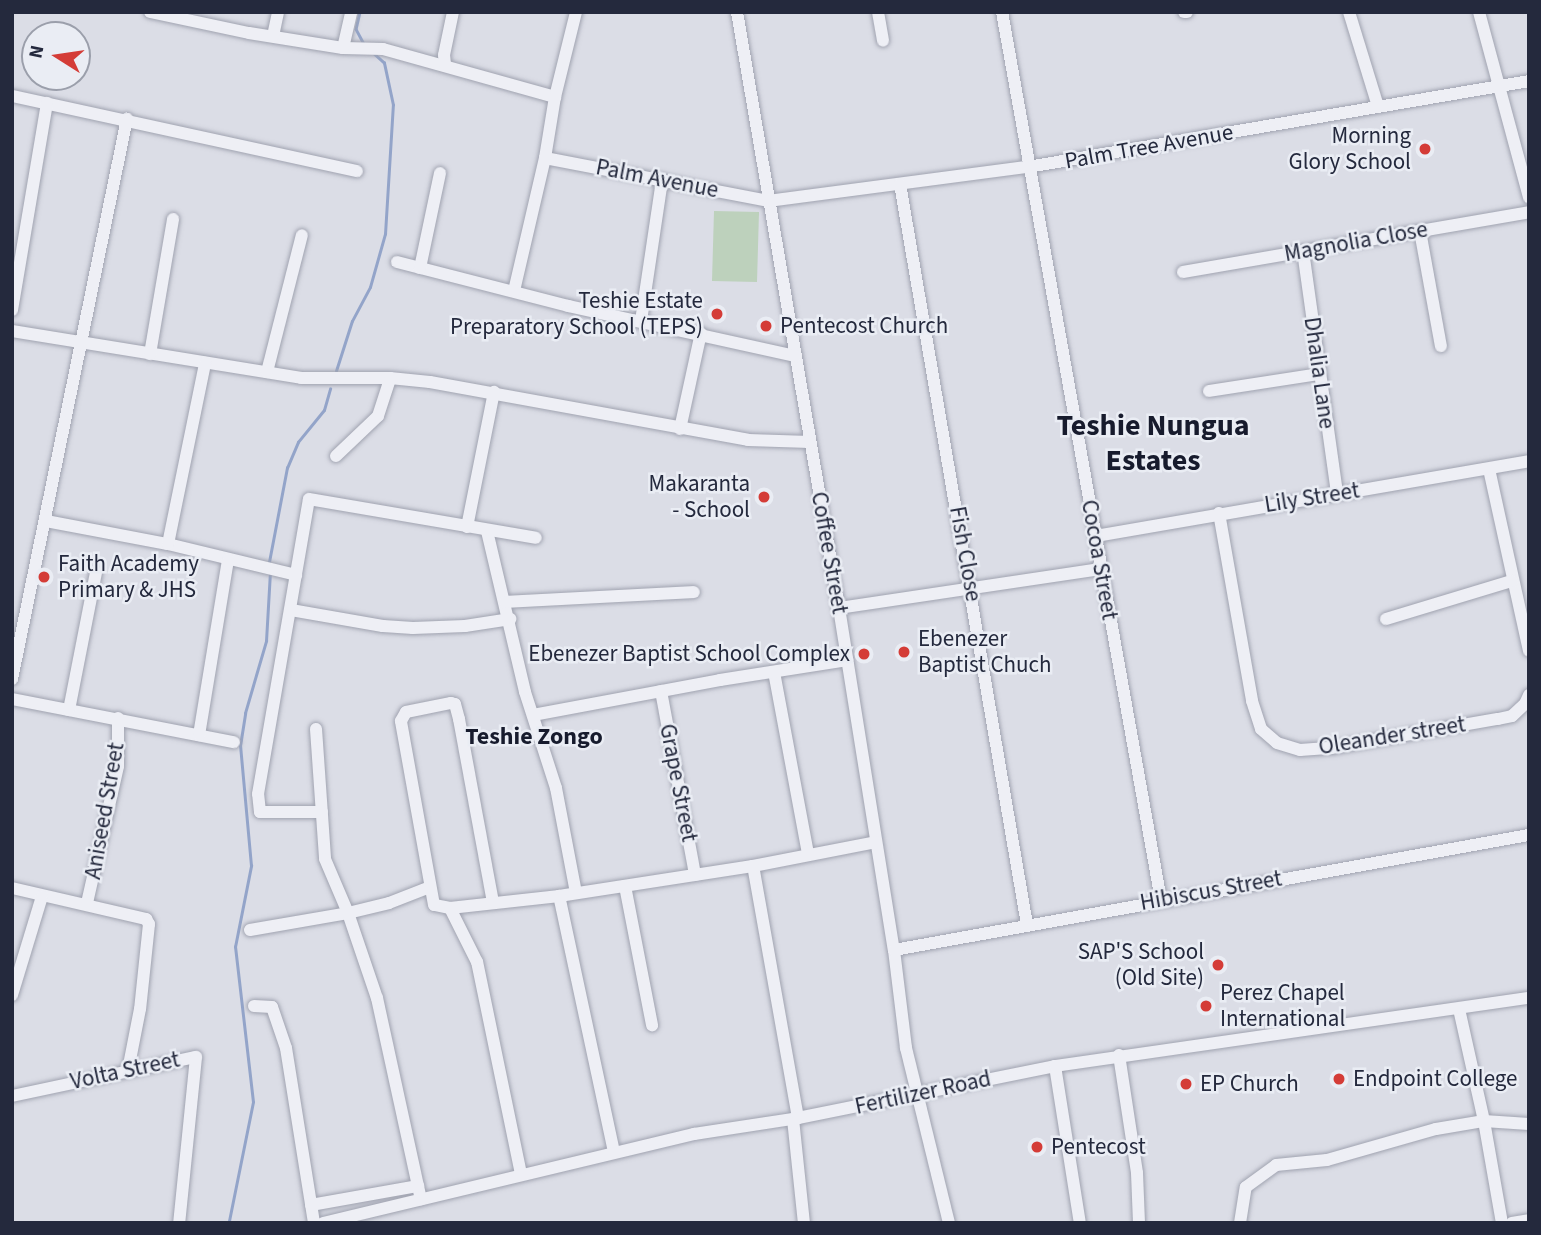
<!DOCTYPE html>
<html>
<head>
<meta charset="utf-8">
<style>
  body { margin:0 }
  #map { position:relative; width:1541px; height:1235px; overflow:hidden; background:#dbdde6; font-family:"Source Sans 3",sans-serif }
  div>[style] { position:absolute }
  [style*='--x'] { left:calc(var(--x)*1px); top:calc(var(--y)*1px); width:calc(var(--w)*1px); rotate:calc(var(--a)*1deg) }
  .green>* { inset:0; background:#bdd1bc }
  .stream>* { height:2.5px; margin:-1.25px; padding:0 1.25px; transform-origin:1.25px; border-radius:1.25px; background:#93a4c9 }
  .roads { filter:drop-shadow(0 0 2px #a0a3b0) drop-shadow(0 0 2px #a0a3b0) }
  .minor>* { height:12px; margin:-6px; padding:0 6px; transform-origin:6px; border-radius:6px; background:#eeeff5 }
  .dots>* { width:19px; height:19px; translate:-50% -50%; box-sizing:border-box; border:4px solid #eaedf4; border-radius:50% }
  span { translate:-50% -50%; white-space:nowrap; text-align:center; line-height:1.15; -webkit-text-stroke:5px #eaedf4; paint-order:stroke }
  .poi-label { font-size:23px; color:#24293d }
  .right { translate:-100% -50%; text-align:right }
  .left { translate:0 -50%; text-align:left }
  .street-label { font-size:23px; color:#24293d }
  .neighbourhood-label { font-size:24px; color:#171b2d; font-weight:700 }
  .district-label { font-size:30px; color:#171b2d; font-weight:700 }
  .frame { position:absolute; inset:0; border:14px solid #24293d; pointer-events:none }
  .north { position:absolute; left:21px; top:21px; width:70px; height:70px; box-sizing:border-box; background:#eaedf4; border:2px solid #9b9fab; border-radius:50%; rotate:282deg; font-size:19px; font-weight:700; line-height:28px; text-align:center; color:#24293d }
  .north::after { content:''; display:block; margin:auto; width:24px; height:32px; background:#d43c37; clip-path:polygon(50% 0,100% 100%,50% 72%,0 100%) }
</style>
</head>
<body>
<div id="map">
  <div class="green">
    <i style="clip-path:polygon(714px 211px,759px 212px,757px 282px,712px 281px)"></i>
  </div>
  <div class="stream">
    <i style="--x:360;--y:12;--w:17;--a:103"></i>
    <i style="--x:356;--y:29;--w:17;--a:62"></i>
    <i style="--x:336;--y:371;--w:52;--a:-72.3"></i>
    <i style="--x:352;--y:321;--w:38;--a:-62"></i>
    <i style="--x:370;--y:287;--w:55;--a:-74.2"></i>
    <i style="--x:385;--y:234;--w:129;--a:-86.5"></i>
    <i style="--x:393;--y:105;--w:43;--a:-102.1"></i>
    <i style="--x:384;--y:63;--w:15;--a:-138"></i>
    <i style="--x:269;--y:562;--w:96;--a:-79.2"></i>
    <i style="--x:287;--y:468;--w:28;--a:-67"></i>
    <i style="--x:298;--y:442;--w:41;--a:-50.9"></i>
    <i style="--x:324;--y:410;--w:22;--a:-74"></i>
    <i style="--x:229;--y:1221;--w:121;--a:-78.6"></i>
    <i style="--x:253;--y:1102;--w:156;--a:-96.6"></i>
    <i style="--x:235;--y:947;--w:83;--a:-78.8"></i>
    <i style="--x:251;--y:866;--w:121;--a:-95.2"></i>
    <i style="--x:240;--y:746;--w:33;--a:-81"></i>
    <i style="--x:245;--y:713;--w:75;--a:-73.7"></i>
    <i style="--x:266;--y:641;--w:69;--a:-86.7"></i>
  </div>
  <div class="roads">
    <div class="minor">
      <i style="--x:150;--y:12;--w:101;--a:12"></i>
      <i style="--x:249;--y:33;--w:95;--a:9.1"></i>
      <i style="--x:343;--y:48;--w:40;--a:1.4"></i>
      <i style="--x:383;--y:49;--w:179;--a:15.6"></i>
      <i style="--x:555;--y:97;--w:88;--a:-76.1"></i>
      <i style="--x:737;--y:12;--w:605;--a:80.29"></i>
      <i style="--x:839;--y:608;--w:346;--a:80.9"></i>
      <i style="--x:894;--y:950;--w:99;--a:83"></i>
      <i style="--x:906;--y:1048;--w:180;--a:76.2"></i>
      <i style="--x:878;--y:12;--w:29;--a:80"></i>
      <i style="--x:1002;--y:12;--w:902;--a:79.85"></i>
      <i style="--x:1184;--y:12;--w:3;--a:0"></i>
      <i style="--x:1349;--y:12;--w:98;--a:72.9"></i>
      <i style="--x:1479;--y:12;--w:192;--a:74.9"></i>
      <i style="--x:273;--y:36;--w:25;--a:-78"></i>
      <i style="--x:343;--y:48;--w:37;--a:-77"></i>
      <i style="--x:445;--y:64;--w:9;--a:-96"></i>
      <i style="--x:444;--y:55;--w:44;--a:-78.2"></i>
      <i style="--x:12;--y:96;--w:353;--a:12.3"></i>
      <i style="--x:545;--y:158;--w:227;--a:10.9"></i>
      <i style="--x:768;--y:201;--w:262;--a:-7.5"></i>
      <i style="--x:1028;--y:167;--w:508;--a:-9.74"></i>
      <i style="--x:900;--y:184;--w:752;--a:80.27"></i>
      <i style="--x:1420;--y:231;--w:117;--a:79.7"></i>
      <i style="--x:1303;--y:251;--w:245;--a:82"></i>
      <i style="--x:397;--y:262;--w:177;--a:14.4"></i>
      <i style="--x:568;--y:306;--w:233;--a:12.4"></i>
      <i style="--x:420;--y:268;--w:97;--a:-78.1"></i>
      <i style="--x:1183;--y:272;--w:351;--a:-9.8"></i>
      <i style="--x:514;--y:291;--w:137;--a:-76.9"></i>
      <i style="--x:545;--y:158;--w:62;--a:-80.7"></i>
      <i style="--x:12;--y:310;--w:210;--a:-80.4"></i>
      <i style="--x:641;--y:321;--w:143;--a:-81.5"></i>
      <i style="--x:12;--y:331;--w:293;--a:9.2"></i>
      <i style="--x:301;--y:378;--w:89;--a:0"></i>
      <i style="--x:390;--y:378;--w:40;--a:5.7"></i>
      <i style="--x:430;--y:382;--w:323;--a:10.3"></i>
      <i style="--x:748;--y:440;--w:62;--a:1.8"></i>
      <i style="--x:150;--y:354;--w:137;--a:-80.3"></i>
      <i style="--x:267;--y:372;--w:141;--a:-75.7"></i>
      <i style="--x:1209;--y:391;--w:111;--a:-8.8"></i>
      <i style="--x:680;--y:429;--w:98;--a:-77.7"></i>
      <i style="--x:336;--y:456;--w:58;--a:-43.6"></i>
      <i style="--x:378;--y:416;--w:40;--a:-72"></i>
      <i style="--x:1489;--y:469;--w:186;--a:77.6"></i>
      <i style="--x:1219;--y:513;--w:191;--a:80"></i>
      <i style="--x:1252;--y:701;--w:29;--a:72"></i>
      <i style="--x:1261;--y:729;--w:21;--a:41"></i>
      <i style="--x:1277;--y:743;--w:24;--a:17"></i>
      <i style="--x:1300;--y:750;--w:31;--a:-4"></i>
      <i style="--x:1331;--y:748;--w:169;--a:-9.9"></i>
      <i style="--x:1498;--y:719;--w:14;--a:-12"></i>
      <i style="--x:1512;--y:716;--w:18;--a:-43"></i>
      <i style="--x:1525;--y:704;--w:10;--a:-66"></i>
      <i style="--x:46;--y:521;--w:124;--a:10.7"></i>
      <i style="--x:168;--y:544;--w:132;--a:13.6"></i>
      <i style="--x:467;--y:527;--w:138;--a:-78.7"></i>
      <i style="--x:487;--y:531;--w:165;--a:76.7"></i>
      <i style="--x:525;--y:692;--w:101;--a:72.1"></i>
      <i style="--x:556;--y:788;--w:107;--a:79.2"></i>
      <i style="--x:1096;--y:536;--w:439;--a:-9.8"></i>
      <i style="--x:168;--y:544;--w:185;--a:-78.4"></i>
      <i style="--x:505;--y:602;--w:189;--a:-3"></i>
      <i style="--x:839;--y:608;--w:265;--a:-8.5"></i>
      <i style="--x:291;--y:610;--w:93;--a:9.9"></i>
      <i style="--x:383;--y:626;--w:30;--a:4"></i>
      <i style="--x:413;--y:628;--w:52;--a:-2.2"></i>
      <i style="--x:465;--y:626;--w:46;--a:-8.8"></i>
      <i style="--x:1386;--y:619;--w:132;--a:-16.8"></i>
      <i style="--x:774;--y:672;--w:185;--a:79.4"></i>
      <i style="--x:12;--y:679;--w:572;--a:-78.4"></i>
      <i style="--x:661;--y:691;--w:187;--a:79.5"></i>
      <i style="--x:12;--y:699;--w:226;--a:11"></i>
      <i style="--x:69;--y:710;--w:140;--a:-78.9"></i>
      <i style="--x:533;--y:715;--w:190;--a:-10.6"></i>
      <i style="--x:720;--y:680;--w:129;--a:-8.9"></i>
      <i style="--x:316;--y:729;--w:130;--a:86"></i>
      <i style="--x:325;--y:859;--w:59;--a:66.9"></i>
      <i style="--x:348;--y:913;--w:90;--a:71.2"></i>
      <i style="--x:377;--y:998;--w:206;--a:77.7"></i>
      <i style="--x:199;--y:735;--w:178;--a:-80.6"></i>
      <i style="--x:322;--y:812;--w:62;--a:180"></i>
      <i style="--x:260;--y:812;--w:18;--a:-96"></i>
      <i style="--x:258;--y:794;--w:299;--a:-80.2"></i>
      <i style="--x:309;--y:499;--w:230;--a:9.7"></i>
      <i style="--x:625;--y:886;--w:142;--a:79"></i>
      <i style="--x:12;--y:888;--w:138;--a:13"></i>
      <i style="--x:146;--y:919;--w:6;--a:59"></i>
      <i style="--x:149;--y:924;--w:85;--a:96"></i>
      <i style="--x:140;--y:1009;--w:62;--a:101.1"></i>
      <i style="--x:87;--y:903;--w:140;--a:-77.2"></i>
      <i style="--x:118;--y:766;--w:48;--a:-90"></i>
      <i style="--x:450;--y:908;--w:16;--a:-169"></i>
      <i style="--x:434;--y:905;--w:187;--a:-100.2"></i>
      <i style="--x:401;--y:721;--w:10;--a:-61"></i>
      <i style="--x:406;--y:712;--w:46;--a:-11.3"></i>
      <i style="--x:451;--y:703;--w:4;--a:14"></i>
      <i style="--x:455;--y:704;--w:16;--a:75"></i>
      <i style="--x:459;--y:719;--w:186;--a:79.5"></i>
      <i style="--x:250;--y:930;--w:99;--a:-9.8"></i>
      <i style="--x:348;--y:913;--w:42;--a:-13.7"></i>
      <i style="--x:389;--y:903;--w:44;--a:-21.3"></i>
      <i style="--x:894;--y:950;--w:645;--a:-10.27"></i>
      <i style="--x:12;--y:995;--w:103;--a:-73.1"></i>
      <i style="--x:254;--y:1006;--w:18;--a:3"></i>
      <i style="--x:272;--y:1007;--w:43;--a:71.1"></i>
      <i style="--x:286;--y:1048;--w:177;--a:80.9"></i>
      <i style="--x:1459;--y:1009;--w:115;--a:77.4"></i>
      <i style="--x:1484;--y:1121;--w:104;--a:80"></i>
      <i style="--x:1119;--y:1055;--w:119;--a:81.3"></i>
      <i style="--x:1137;--y:1173;--w:50;--a:87.7"></i>
      <i style="--x:1055;--y:1066;--w:159;--a:81"></i>
      <i style="--x:12;--y:1096;--w:188;--a:-12"></i>
      <i style="--x:196;--y:1057;--w:167;--a:95.8"></i>
      <i style="--x:798;--y:1118;--w:256;--a:-100.1"></i>
      <i style="--x:753;--y:866;--w:125;--a:-11"></i>
      <i style="--x:793;--y:1119;--w:105;--a:84"></i>
      <i style="--x:614;--y:1152;--w:262;--a:-102.1"></i>
      <i style="--x:559;--y:896;--w:196;--a:-8.8"></i>
      <i style="--x:521;--y:1174;--w:217;--a:-101.7"></i>
      <i style="--x:477;--y:962;--w:60;--a:-116.6"></i>
      <i style="--x:450;--y:908;--w:110;--a:-6.3"></i>
      <i style="--x:311;--y:1205;--w:109;--a:-10.1"></i>
      <i style="--x:323;--y:1223;--w:382;--a:-13.5"></i>
      <i style="--x:694;--y:1134;--w:105;--a:-8.7"></i>
      <i style="--x:798;--y:1118;--w:262;--a:-11.4"></i>
      <i style="--x:1055;--y:1066;--w:479;--a:-8.2"></i>
      <i style="--x:1240;--y:1223;--w:36;--a:-81"></i>
      <i style="--x:1246;--y:1187;--w:37;--a:-36"></i>
      <i style="--x:1276;--y:1165;--w:51;--a:-5.6"></i>
      <i style="--x:1327;--y:1160;--w:113;--a:-15.9"></i>
      <i style="--x:1436;--y:1129;--w:49;--a:-9.5"></i>
      <i style="--x:1484;--y:1121;--w:45;--a:3.8"></i>
      <i style="--x:1512;--y:1223;--w:17;--a:-10"></i>
    </div>
  </div>
  <div class="dots">
    <i style="left:1425px;top:149px;background:#d43c37"></i>
    <i style="left:717px;top:314px;background:#d43c37"></i>
    <i style="left:766px;top:326px;background:#d43c37"></i>
    <i style="left:764px;top:497px;background:#d43c37"></i>
    <i style="left:44px;top:577px;background:#d43c37"></i>
    <i style="left:904px;top:652px;background:#d43c37"></i>
    <i style="left:864px;top:654px;background:#d43c37"></i>
    <i style="left:1218px;top:965px;background:#d43c37"></i>
    <i style="left:1206px;top:1006px;background:#d43c37"></i>
    <i style="left:1339px;top:1079px;background:#d43c37"></i>
    <i style="left:1186px;top:1084px;background:#d43c37"></i>
    <i style="left:1037px;top:1147px;background:#d43c37"></i>
  </div>
  <div class="poi-label">
    <span class="right" style="left:1411px;top:149px">Morning<br>Glory School</span>
    <span class="right" style="left:703px;top:314px">Teshie Estate<br>Preparatory School (TEPS)</span>
    <span class="left" style="left:780px;top:326px">Pentecost Church</span>
    <span class="right" style="left:750px;top:497px">Makaranta<br>- School</span>
    <span class="left" style="left:58px;top:577px">Faith Academy<br>Primary &amp; JHS</span>
    <span class="left" style="left:918px;top:652px">Ebenezer<br>Baptist Chuch</span>
    <span class="right" style="left:850px;top:654px">Ebenezer Baptist School Complex</span>
    <span class="right" style="left:1204px;top:965px">SAP'S School<br>(Old Site)</span>
    <span class="left" style="left:1220px;top:1006px">Perez Chapel<br>International</span>
    <span class="left" style="left:1353px;top:1079px">Endpoint College</span>
    <span class="left" style="left:1200px;top:1084px">EP Church</span>
    <span class="left" style="left:1051px;top:1147px">Pentecost</span>
  </div>
  <div class="street-label">
    <span style="left:1149px;top:147px;rotate:-10deg">Palm Tree Avenue</span>
    <span style="left:657px;top:179px;rotate:11deg">Palm Avenue</span>
    <span style="left:1356px;top:242px;rotate:-10deg">Magnolia Close</span>
    <span style="left:1319px;top:373px;rotate:82deg">Dhalia Lane</span>
    <span style="left:1312px;top:498px;rotate:-9deg">Lily Street</span>
    <span style="left:829px;top:553px;rotate:80deg">Coffee Street</span>
    <span style="left:965px;top:554px;rotate:80deg">Fish Close</span>
    <span style="left:1099px;top:560px;rotate:80deg">Cocoa Street</span>
    <span style="left:1392px;top:736px;rotate:-9deg">Oleander street</span>
    <span style="left:678px;top:783px;rotate:79deg">Grape Street</span>
    <span style="left:105px;top:811px;rotate:-80deg">Aniseed Street</span>
    <span style="left:1211px;top:891px;rotate:-10deg">Hibiscus Street</span>
    <span style="left:125px;top:1071px;rotate:-12deg">Volta Street</span>
    <span style="left:923px;top:1093px;rotate:-12deg">Fertilizer Road</span>
  </div>
  <div class="neighbourhood-label">
    <span style="left:534px;top:737px">Teshie Zongo</span>
  </div>
  <div class="district-label">
    <span style="left:1153px;top:443px">Teshie Nungua<br>Estates</span>
  </div>
  <div class="frame"></div>
  <div class="north">N</div>
</div>
</body>
</html>
